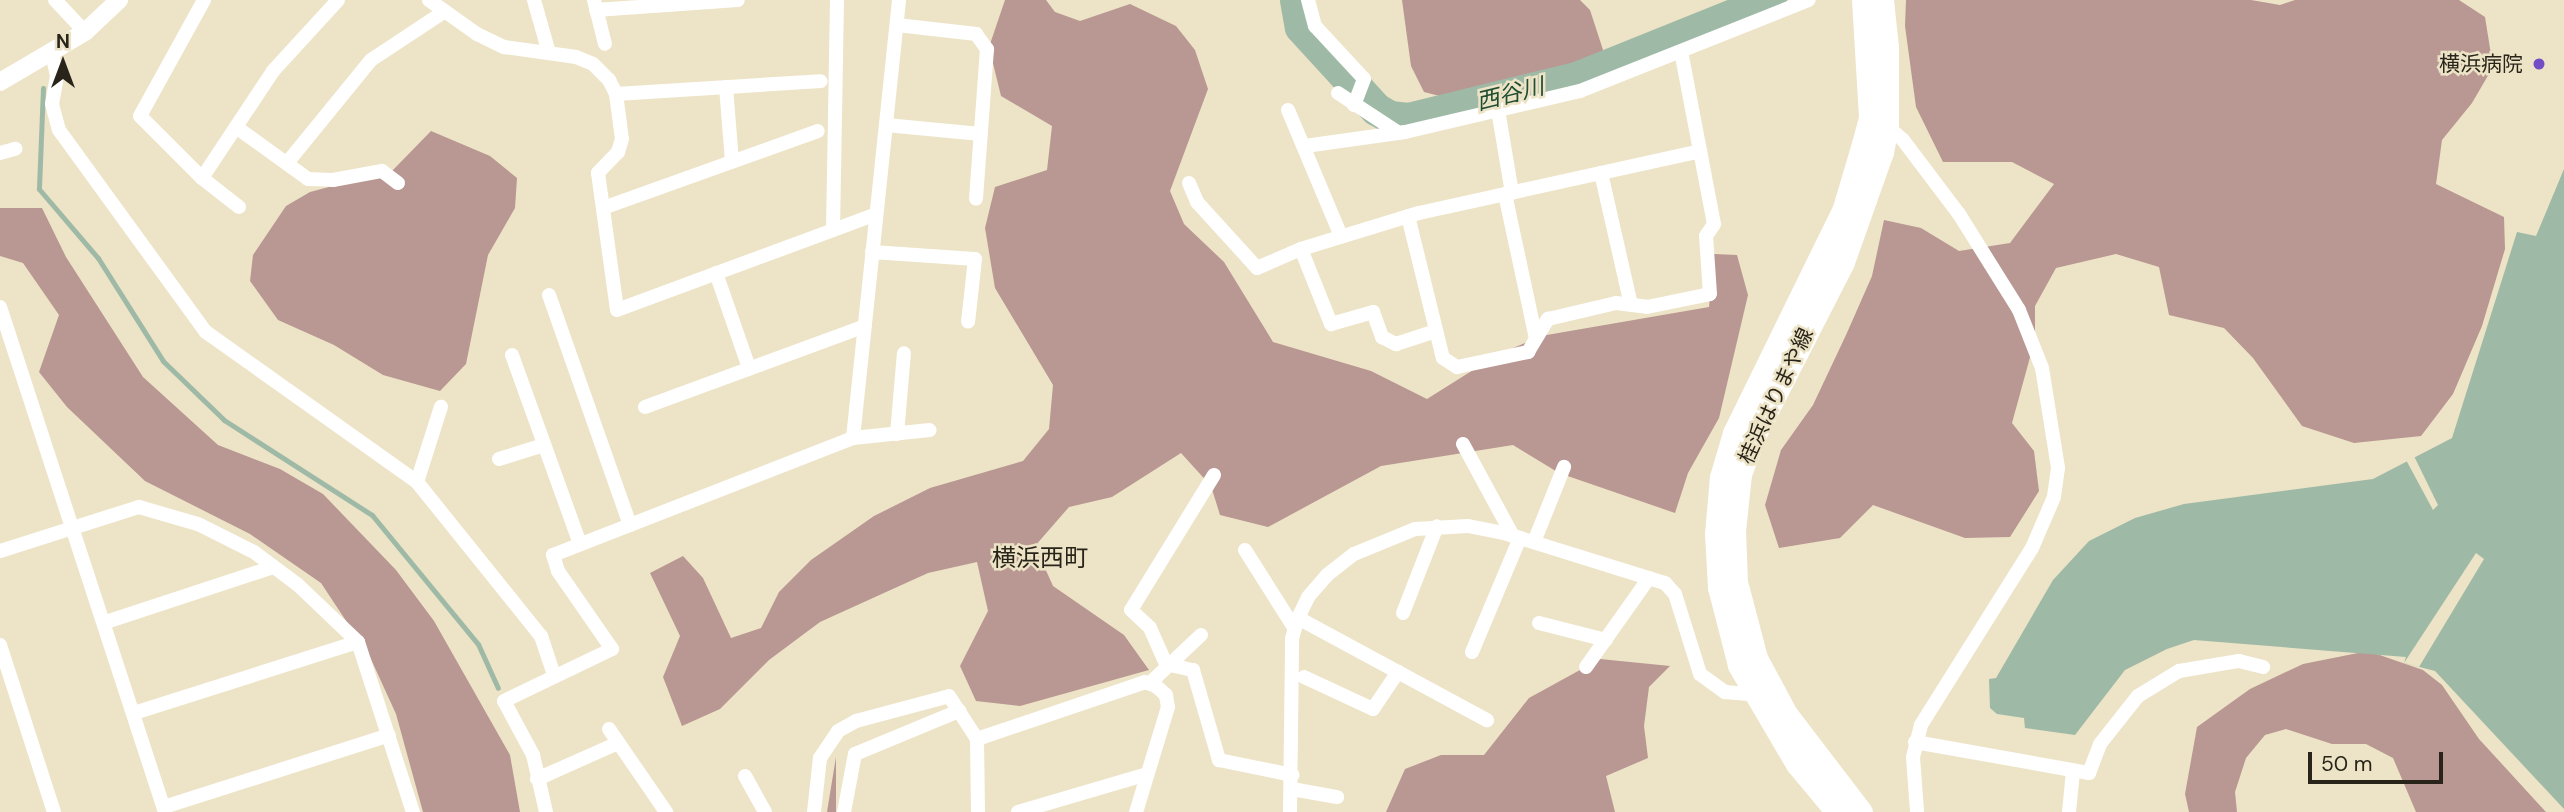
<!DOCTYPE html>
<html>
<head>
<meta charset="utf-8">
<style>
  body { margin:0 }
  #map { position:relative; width:2564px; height:812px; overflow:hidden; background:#ede3c6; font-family:"DM Sans","Noto Sans JP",sans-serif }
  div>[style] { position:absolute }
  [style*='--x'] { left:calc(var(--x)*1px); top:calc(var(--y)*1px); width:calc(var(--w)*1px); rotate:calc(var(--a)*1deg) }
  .forest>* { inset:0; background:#b99792 }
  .water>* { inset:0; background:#9ebaa6 }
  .pier>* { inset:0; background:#ede3c6 }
  .stream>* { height:5px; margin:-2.5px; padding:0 2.5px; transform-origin:2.5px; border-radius:2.5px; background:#9ebaa6 }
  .river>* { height:33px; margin:-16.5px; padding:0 16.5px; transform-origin:16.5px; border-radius:16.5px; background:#9ebaa6 }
  .minor>* { height:14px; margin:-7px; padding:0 7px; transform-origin:7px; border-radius:7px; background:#fff }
  .tertiary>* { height:18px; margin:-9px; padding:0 9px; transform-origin:9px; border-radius:9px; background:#fff }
  .primary>* { height:23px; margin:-11.5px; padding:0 11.5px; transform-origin:11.5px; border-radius:11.5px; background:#fff }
  .dots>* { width:19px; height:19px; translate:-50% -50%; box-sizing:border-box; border:4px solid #ede3c6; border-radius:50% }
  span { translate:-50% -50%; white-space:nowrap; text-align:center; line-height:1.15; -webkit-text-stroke:5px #ede3c6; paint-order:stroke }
  .poi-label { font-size:21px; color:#282419 }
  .right { translate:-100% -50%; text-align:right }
  .street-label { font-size:21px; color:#282419 }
  .water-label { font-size:23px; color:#1f4e32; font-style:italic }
  .quarter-label { font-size:24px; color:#282419 }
  .north { position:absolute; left:28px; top:28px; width:70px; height:70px; -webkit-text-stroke:5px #ede3c6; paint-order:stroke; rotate:0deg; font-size:19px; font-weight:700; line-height:28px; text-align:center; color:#282419 }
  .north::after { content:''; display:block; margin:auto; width:24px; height:32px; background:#282419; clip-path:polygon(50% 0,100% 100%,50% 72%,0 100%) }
  .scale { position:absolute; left:2308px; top:752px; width:135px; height:32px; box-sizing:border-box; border:4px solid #282419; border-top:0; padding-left:9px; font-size:21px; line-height:24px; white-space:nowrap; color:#282419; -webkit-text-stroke:5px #ede3c6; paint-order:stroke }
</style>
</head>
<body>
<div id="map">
  <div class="forest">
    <i style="clip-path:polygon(1005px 0,1046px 0,1055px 12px,1080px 21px,1130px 4px,1176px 26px,1195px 50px,1208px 89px,1170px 191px,1184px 224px,1224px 262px,1273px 342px,1371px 371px,1427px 399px,1497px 355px,1541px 336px,1709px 307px,1714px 254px,1737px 255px,1748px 295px,1719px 418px,1688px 473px,1675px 513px,1559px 473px,1513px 445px,1381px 466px,1268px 527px,1220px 515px,1211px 486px,1181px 453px,1112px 497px,1069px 507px,1035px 546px,1053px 586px,1124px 635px,1149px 670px,1020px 706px,976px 701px,960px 666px,988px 611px,977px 562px,928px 573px,820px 622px,769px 660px,720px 709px,682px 726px,663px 677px,680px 636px,650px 573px,683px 556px,703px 578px,731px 638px,761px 628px,779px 592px,811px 560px,874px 516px,930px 488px,1023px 461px,1049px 429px,1053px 385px,995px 288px,985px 228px,995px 187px,1047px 170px,1052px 126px,1001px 96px,989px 47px)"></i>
    <i style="clip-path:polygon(1402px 0,1580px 0,1590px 10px,1605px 56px,1568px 78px,1455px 100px,1424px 92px,1411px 66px)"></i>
    <i style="clip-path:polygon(1906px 0,2251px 0,2280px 5px,2295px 0,2459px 0,2485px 17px,2493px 67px,2472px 103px,2442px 140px,2436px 184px,2504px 217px,2505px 249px,2482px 326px,2453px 394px,2421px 436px,2354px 443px,2302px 426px,2253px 358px,2224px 328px,2169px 315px,2159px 267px,2116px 254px,2056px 268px,2035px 306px,2035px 339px,2012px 423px,2034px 451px,2039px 491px,2010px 537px,1965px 538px,1873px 505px,1840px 538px,1779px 548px,1765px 505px,1781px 450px,1813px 405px,1846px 335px,1872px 276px,1884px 220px,1921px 228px,1959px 251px,2010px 243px,2054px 184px,2012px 162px,1943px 162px,1916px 107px,1905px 26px)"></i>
    <i style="clip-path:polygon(431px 131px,490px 156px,517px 178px,515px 208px,488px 255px,466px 364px,440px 391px,383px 375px,334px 345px,278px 320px,250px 281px,253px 255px,286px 206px,310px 192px,393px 170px)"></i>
    <i style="clip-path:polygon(0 208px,42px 208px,66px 257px,143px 377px,218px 445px,280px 469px,323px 494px,396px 570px,434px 621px,510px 755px,520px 812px,423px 812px,396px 714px,370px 657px,321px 583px,250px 534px,145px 481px,67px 407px,39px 372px,59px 315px,23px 263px,0 256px)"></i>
    <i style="clip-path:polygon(2368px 651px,2423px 670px,2442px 685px,2479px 739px,2546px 812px,2416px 812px,2393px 758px,2366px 744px,2332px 744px,2286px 729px,2265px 735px,2246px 758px,2235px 792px,2237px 812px,2189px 812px,2185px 794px,2197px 727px,2250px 689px,2303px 664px)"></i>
    <i style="clip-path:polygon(1600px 659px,1670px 666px,1649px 687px,1644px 726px,1648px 758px,1606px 776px,1615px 812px,1386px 812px,1405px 769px,1441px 755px,1484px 755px,1529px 698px)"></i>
    <i style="clip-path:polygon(836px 757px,836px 812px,827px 812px)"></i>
  </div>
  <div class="water">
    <i style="clip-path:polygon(2564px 169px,2564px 809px,2435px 671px,2404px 663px,2406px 657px,2194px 640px,2167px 649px,2125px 670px,2075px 735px,2025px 728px,2024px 718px,1997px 714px,1990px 708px,1989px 679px,1996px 678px,2053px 580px,2089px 541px,2135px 518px,2184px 504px,2373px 479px,2452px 438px,2517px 232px,2536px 236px)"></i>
  </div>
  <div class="pier">
    <i style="clip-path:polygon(2413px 454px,2438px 505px,2433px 510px,2405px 458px)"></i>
    <i style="clip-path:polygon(2476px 553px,2484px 559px,2419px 667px,2404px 663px)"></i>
  </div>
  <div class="stream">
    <i style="--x:43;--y:88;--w:101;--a:92.3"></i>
    <i style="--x:39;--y:189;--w:91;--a:49.5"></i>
    <i style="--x:98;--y:258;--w:122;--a:57.7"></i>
    <i style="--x:163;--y:361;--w:85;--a:44"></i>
    <i style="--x:224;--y:420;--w:176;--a:32.7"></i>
    <i style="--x:372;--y:515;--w:167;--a:50.6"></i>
    <i style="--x:478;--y:644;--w:48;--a:65.6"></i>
  </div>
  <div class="river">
    <i style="--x:1296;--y:0;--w:27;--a:80"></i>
    <i style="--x:1301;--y:27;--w:111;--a:47.6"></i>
    <i style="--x:1376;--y:109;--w:16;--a:30"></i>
    <i style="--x:1390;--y:117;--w:18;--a:6"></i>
    <i style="--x:1408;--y:119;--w:173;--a:-13.7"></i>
    <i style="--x:1576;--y:78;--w:209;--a:-21.9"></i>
  </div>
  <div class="minor">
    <i style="--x:55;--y:0;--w:44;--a:46.8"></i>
    <i style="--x:204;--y:0;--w:132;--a:118.9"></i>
    <i style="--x:140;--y:116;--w:88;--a:45"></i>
    <i style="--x:202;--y:178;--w:128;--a:-56.4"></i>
    <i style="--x:273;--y:71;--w:96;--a:-47.5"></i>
    <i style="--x:429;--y:0;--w:59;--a:35.3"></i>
    <i style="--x:477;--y:34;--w:30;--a:26"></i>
    <i style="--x:504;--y:47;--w:73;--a:7.9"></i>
    <i style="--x:576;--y:57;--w:18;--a:22"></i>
    <i style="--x:593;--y:64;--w:23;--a:45"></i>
    <i style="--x:609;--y:80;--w:16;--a:63"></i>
    <i style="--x:616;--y:94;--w:45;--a:82.4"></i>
    <i style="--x:622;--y:139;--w:14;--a:107"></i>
    <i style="--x:618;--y:152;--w:29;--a:134"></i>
    <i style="--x:598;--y:173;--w:138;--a:82.1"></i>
    <i style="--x:617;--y:310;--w:276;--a:-20.3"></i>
    <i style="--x:534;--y:0;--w:55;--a:74.2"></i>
    <i style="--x:594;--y:0;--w:45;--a:76"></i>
    <i style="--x:1308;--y:0;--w:27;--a:75"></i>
    <i style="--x:1315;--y:26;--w:72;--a:47.2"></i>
    <i style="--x:1364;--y:79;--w:28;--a:111"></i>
    <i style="--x:596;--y:10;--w:142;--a:-4"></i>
    <i style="--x:897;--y:25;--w:80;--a:6.5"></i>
    <i style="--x:976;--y:34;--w:19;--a:54"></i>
    <i style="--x:987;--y:49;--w:150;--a:94.2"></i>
    <i style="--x:52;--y:54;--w:23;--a:77"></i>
    <i style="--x:57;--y:76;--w:28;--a:100"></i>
    <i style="--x:52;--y:104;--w:27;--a:75"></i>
    <i style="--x:59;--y:130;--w:250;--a:54"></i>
    <i style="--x:206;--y:332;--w:259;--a:35.4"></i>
    <i style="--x:417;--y:482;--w:198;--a:51.2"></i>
    <i style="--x:541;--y:636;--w:41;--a:71.6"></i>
    <i style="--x:726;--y:87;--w:75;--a:85.4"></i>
    <i style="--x:1338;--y:93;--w:73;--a:33.3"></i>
    <i style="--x:616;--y:94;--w:205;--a:-3.6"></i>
    <i style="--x:1288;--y:110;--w:137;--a:67.2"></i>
    <i style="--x:1498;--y:110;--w:84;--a:80.4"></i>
    <i style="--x:886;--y:125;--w:95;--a:5.4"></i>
    <i style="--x:1887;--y:126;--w:21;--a:41"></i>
    <i style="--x:1903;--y:140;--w:93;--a:52.9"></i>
    <i style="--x:1959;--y:214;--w:113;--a:58"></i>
    <i style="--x:2019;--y:310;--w:62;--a:68.4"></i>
    <i style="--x:2042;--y:368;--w:101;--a:80.9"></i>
    <i style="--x:2058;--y:468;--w:29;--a:98"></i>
    <i style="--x:2054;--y:497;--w:56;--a:113.3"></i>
    <i style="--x:2032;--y:548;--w:209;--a:122.1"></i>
    <i style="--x:1921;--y:725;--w:33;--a:104"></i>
    <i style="--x:1913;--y:757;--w:55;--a:85.8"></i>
    <i style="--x:236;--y:127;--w:89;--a:35.8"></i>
    <i style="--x:308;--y:179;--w:25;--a:2"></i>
    <i style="--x:333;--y:180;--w:50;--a:-10.4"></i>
    <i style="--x:382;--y:171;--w:20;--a:37"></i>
    <i style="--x:1305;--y:146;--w:101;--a:-8"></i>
    <i style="--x:1405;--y:132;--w:180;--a:-13.2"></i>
    <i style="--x:1580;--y:91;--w:246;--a:-21.7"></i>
    <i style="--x:0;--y:153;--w:16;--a:-15"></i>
    <i style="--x:287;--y:163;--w:133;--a:-50.8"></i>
    <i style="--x:371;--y:60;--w:85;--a:-33.5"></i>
    <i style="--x:1601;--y:173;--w:135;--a:77.2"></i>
    <i style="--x:202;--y:178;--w:47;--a:38.1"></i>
    <i style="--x:1189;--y:183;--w:21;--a:67"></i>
    <i style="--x:1197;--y:202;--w:89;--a:47.7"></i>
    <i style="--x:1257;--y:268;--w:48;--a:-23.4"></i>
    <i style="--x:1301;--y:249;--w:123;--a:-17"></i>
    <i style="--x:1419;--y:213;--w:288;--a:-12.4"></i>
    <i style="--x:1505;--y:194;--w:147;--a:77.9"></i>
    <i style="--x:603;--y:208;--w:228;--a:-19.7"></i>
    <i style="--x:1408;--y:216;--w:146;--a:76.2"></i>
    <i style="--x:1443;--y:358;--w:17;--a:33"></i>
    <i style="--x:1457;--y:367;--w:73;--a:-11.9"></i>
    <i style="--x:1528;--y:352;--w:39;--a:-59"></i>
    <i style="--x:1548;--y:319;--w:70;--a:-13.2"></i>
    <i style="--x:1616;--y:303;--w:31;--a:7"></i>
    <i style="--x:1647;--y:307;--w:64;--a:-11.7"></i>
    <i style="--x:1710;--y:294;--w:58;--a:-93.9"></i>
    <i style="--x:1706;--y:236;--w:14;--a:-56"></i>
    <i style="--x:1714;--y:224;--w:176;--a:-100.8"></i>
    <i style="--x:833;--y:230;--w:230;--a:-89"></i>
    <i style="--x:1301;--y:249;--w:81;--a:68.2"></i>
    <i style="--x:1331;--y:324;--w:44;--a:-15.9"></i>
    <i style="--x:1373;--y:312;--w:27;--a:70"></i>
    <i style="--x:1382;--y:337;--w:16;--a:27"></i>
    <i style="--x:1396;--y:344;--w:42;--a:-18"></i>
    <i style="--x:872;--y:252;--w:103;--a:3.9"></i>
    <i style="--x:975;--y:259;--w:63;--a:96.3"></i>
    <i style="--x:716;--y:273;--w:101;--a:70.8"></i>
    <i style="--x:549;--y:295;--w:244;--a:70.6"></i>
    <i style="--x:0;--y:307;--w:531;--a:71.91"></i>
    <i style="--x:512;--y:355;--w:201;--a:70.2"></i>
    <i style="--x:645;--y:407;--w:234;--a:-20.2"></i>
    <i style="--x:897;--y:434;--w:81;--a:-85.1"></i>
    <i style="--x:853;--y:438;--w:440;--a:-84"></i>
    <i style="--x:1463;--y:444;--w:105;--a:61.5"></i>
    <i style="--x:499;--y:459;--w:47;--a:-17.3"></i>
    <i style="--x:1214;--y:475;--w:158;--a:121.6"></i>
    <i style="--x:1131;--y:610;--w:26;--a:43"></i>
    <i style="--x:1150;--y:628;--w:39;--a:66"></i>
    <i style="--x:1166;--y:664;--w:28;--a:13"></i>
    <i style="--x:1193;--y:670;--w:94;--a:73.9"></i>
    <i style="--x:1219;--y:760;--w:75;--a:11.6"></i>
    <i style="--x:417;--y:482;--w:79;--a:-72.3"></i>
    <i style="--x:1534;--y:542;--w:81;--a:-68.2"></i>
    <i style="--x:1245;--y:550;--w:93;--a:57.7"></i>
    <i style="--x:0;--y:551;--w:146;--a:-17.6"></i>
    <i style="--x:139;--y:507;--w:61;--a:16.1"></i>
    <i style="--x:198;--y:524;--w:63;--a:26.6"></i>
    <i style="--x:254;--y:552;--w:54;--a:36.7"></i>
    <i style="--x:297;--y:584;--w:84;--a:43.6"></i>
    <i style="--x:358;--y:642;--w:179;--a:72.1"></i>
    <i style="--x:1403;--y:613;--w:93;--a:-68.7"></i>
    <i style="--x:1298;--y:618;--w:215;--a:28.4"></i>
    <i style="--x:106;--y:622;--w:176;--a:-18.2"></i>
    <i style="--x:1539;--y:623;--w:69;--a:14.2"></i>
    <i style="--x:0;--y:645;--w:176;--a:72.1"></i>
    <i style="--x:1472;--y:652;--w:124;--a:-67.2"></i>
    <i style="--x:1586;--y:667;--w:109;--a:-54.7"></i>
    <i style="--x:1304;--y:677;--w:76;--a:24.9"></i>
    <i style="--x:1373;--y:709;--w:45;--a:-56"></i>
    <i style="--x:1150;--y:683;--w:70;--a:-43.3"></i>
    <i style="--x:134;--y:713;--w:235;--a:-17.6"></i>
    <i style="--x:609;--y:729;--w:101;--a:55.5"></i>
    <i style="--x:977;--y:739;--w:177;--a:-18.7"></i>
    <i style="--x:1145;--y:682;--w:12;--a:20"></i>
    <i style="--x:1156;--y:686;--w:13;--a:42"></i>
    <i style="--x:1166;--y:695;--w:12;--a:81"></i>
    <i style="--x:1168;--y:707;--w:110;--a:106.9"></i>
    <i style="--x:1915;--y:742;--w:177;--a:10.1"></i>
    <i style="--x:2089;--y:773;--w:31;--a:-69"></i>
    <i style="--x:2100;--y:744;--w:61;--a:-51.6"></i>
    <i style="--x:2138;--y:696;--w:48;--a:-31.4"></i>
    <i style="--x:2179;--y:671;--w:61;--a:-9.5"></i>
    <i style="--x:2239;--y:661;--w:25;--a:14"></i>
    <i style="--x:745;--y:776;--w:41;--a:60.9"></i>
    <i style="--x:537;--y:779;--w:89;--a:-24"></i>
    <i style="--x:1292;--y:789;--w:46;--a:10.1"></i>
    <i style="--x:164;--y:807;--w:236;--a:-17.7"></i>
    <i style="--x:546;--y:812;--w:58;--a:-102.8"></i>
    <i style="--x:533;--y:755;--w:61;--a:-118.2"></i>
    <i style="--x:504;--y:701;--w:120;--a:-25.7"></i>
    <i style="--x:612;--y:649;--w:95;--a:-124.7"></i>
    <i style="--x:558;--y:571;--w:17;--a:-107"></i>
    <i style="--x:553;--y:555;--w:322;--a:-21.3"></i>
    <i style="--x:853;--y:438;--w:77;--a:-5.9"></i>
    <i style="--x:814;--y:812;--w:54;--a:-83.7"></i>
    <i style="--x:820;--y:758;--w:32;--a:-56"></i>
    <i style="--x:838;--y:731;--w:21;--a:-29"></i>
    <i style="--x:856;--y:721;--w:96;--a:-15"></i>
    <i style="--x:949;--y:696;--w:51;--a:56.9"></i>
    <i style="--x:977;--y:739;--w:73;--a:89.2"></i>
    <i style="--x:844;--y:812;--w:59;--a:-79.3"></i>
    <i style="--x:855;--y:754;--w:113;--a:-22.5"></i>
    <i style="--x:1018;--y:812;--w:134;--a:-16.4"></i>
    <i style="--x:1290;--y:812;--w:173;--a:-89.3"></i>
    <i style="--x:1292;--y:639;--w:20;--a:-75"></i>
    <i style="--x:1297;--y:620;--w:25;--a:-64"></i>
    <i style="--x:1308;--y:597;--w:29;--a:-49"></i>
    <i style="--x:1327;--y:575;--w:34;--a:-38"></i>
    <i style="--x:1354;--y:554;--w:66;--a:-22.3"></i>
    <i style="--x:1415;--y:529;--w:53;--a:-3.2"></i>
    <i style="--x:1468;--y:526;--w:37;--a:11"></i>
    <i style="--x:1504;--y:533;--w:169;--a:17.3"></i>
    <i style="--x:1665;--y:583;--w:15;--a:48"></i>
    <i style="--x:1675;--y:594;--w:84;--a:72.6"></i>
    <i style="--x:1700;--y:674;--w:31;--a:36"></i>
    <i style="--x:1725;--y:692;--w:36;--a:5"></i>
    <i style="--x:2069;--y:812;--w:41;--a:-84.4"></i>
  </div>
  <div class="tertiary">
    <i style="--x:0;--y:82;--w:99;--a:-30.5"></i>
    <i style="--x:85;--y:32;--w:47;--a:-43.3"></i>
  </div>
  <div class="primary">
    <i style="--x:1837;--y:812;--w:62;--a:-129.8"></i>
    <i style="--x:1797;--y:764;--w:115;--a:-120.4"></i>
    <i style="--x:1739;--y:665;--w:81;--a:-104.4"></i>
    <i style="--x:1719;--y:587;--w:53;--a:-93.2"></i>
    <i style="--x:1716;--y:534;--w:57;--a:-85"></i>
    <i style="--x:1721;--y:477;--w:46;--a:-73.5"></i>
    <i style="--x:1734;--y:433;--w:250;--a:-63.9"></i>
    <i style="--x:1844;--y:208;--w:67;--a:-73.5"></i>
    <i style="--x:1863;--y:144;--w:28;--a:-75"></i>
    <i style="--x:1870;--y:117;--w:117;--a:-93.4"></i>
    <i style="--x:1861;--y:812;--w:123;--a:-127.4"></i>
    <i style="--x:1786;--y:714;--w:64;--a:-118.2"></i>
    <i style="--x:1756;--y:658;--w:79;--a:-104.7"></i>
    <i style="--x:1736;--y:582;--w:51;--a:-92.2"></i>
    <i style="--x:1734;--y:531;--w:57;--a:-84"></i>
    <i style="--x:1740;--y:474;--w:43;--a:-69.4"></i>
    <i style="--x:1755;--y:434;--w:193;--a:-62.9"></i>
    <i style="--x:1843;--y:262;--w:117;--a:-70.5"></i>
    <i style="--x:1882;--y:152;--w:26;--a:-79"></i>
    <i style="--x:1887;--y:126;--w:79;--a:-90"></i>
    <i style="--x:1887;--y:47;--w:47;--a:-96.1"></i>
  </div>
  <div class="dots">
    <i style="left:2539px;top:64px;background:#724dc6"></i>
  </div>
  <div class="poi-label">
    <span class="right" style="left:2523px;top:64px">横浜病院</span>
  </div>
  <div class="street-label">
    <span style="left:1776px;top:396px;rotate:-65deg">桂浜はりまや線</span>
  </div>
  <div class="water-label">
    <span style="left:1510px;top:94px;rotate:-14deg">西谷川</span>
  </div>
  <div class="quarter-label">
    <span style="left:1040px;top:558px">横浜西町</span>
  </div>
  <div class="north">N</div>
  <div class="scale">50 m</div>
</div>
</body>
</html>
